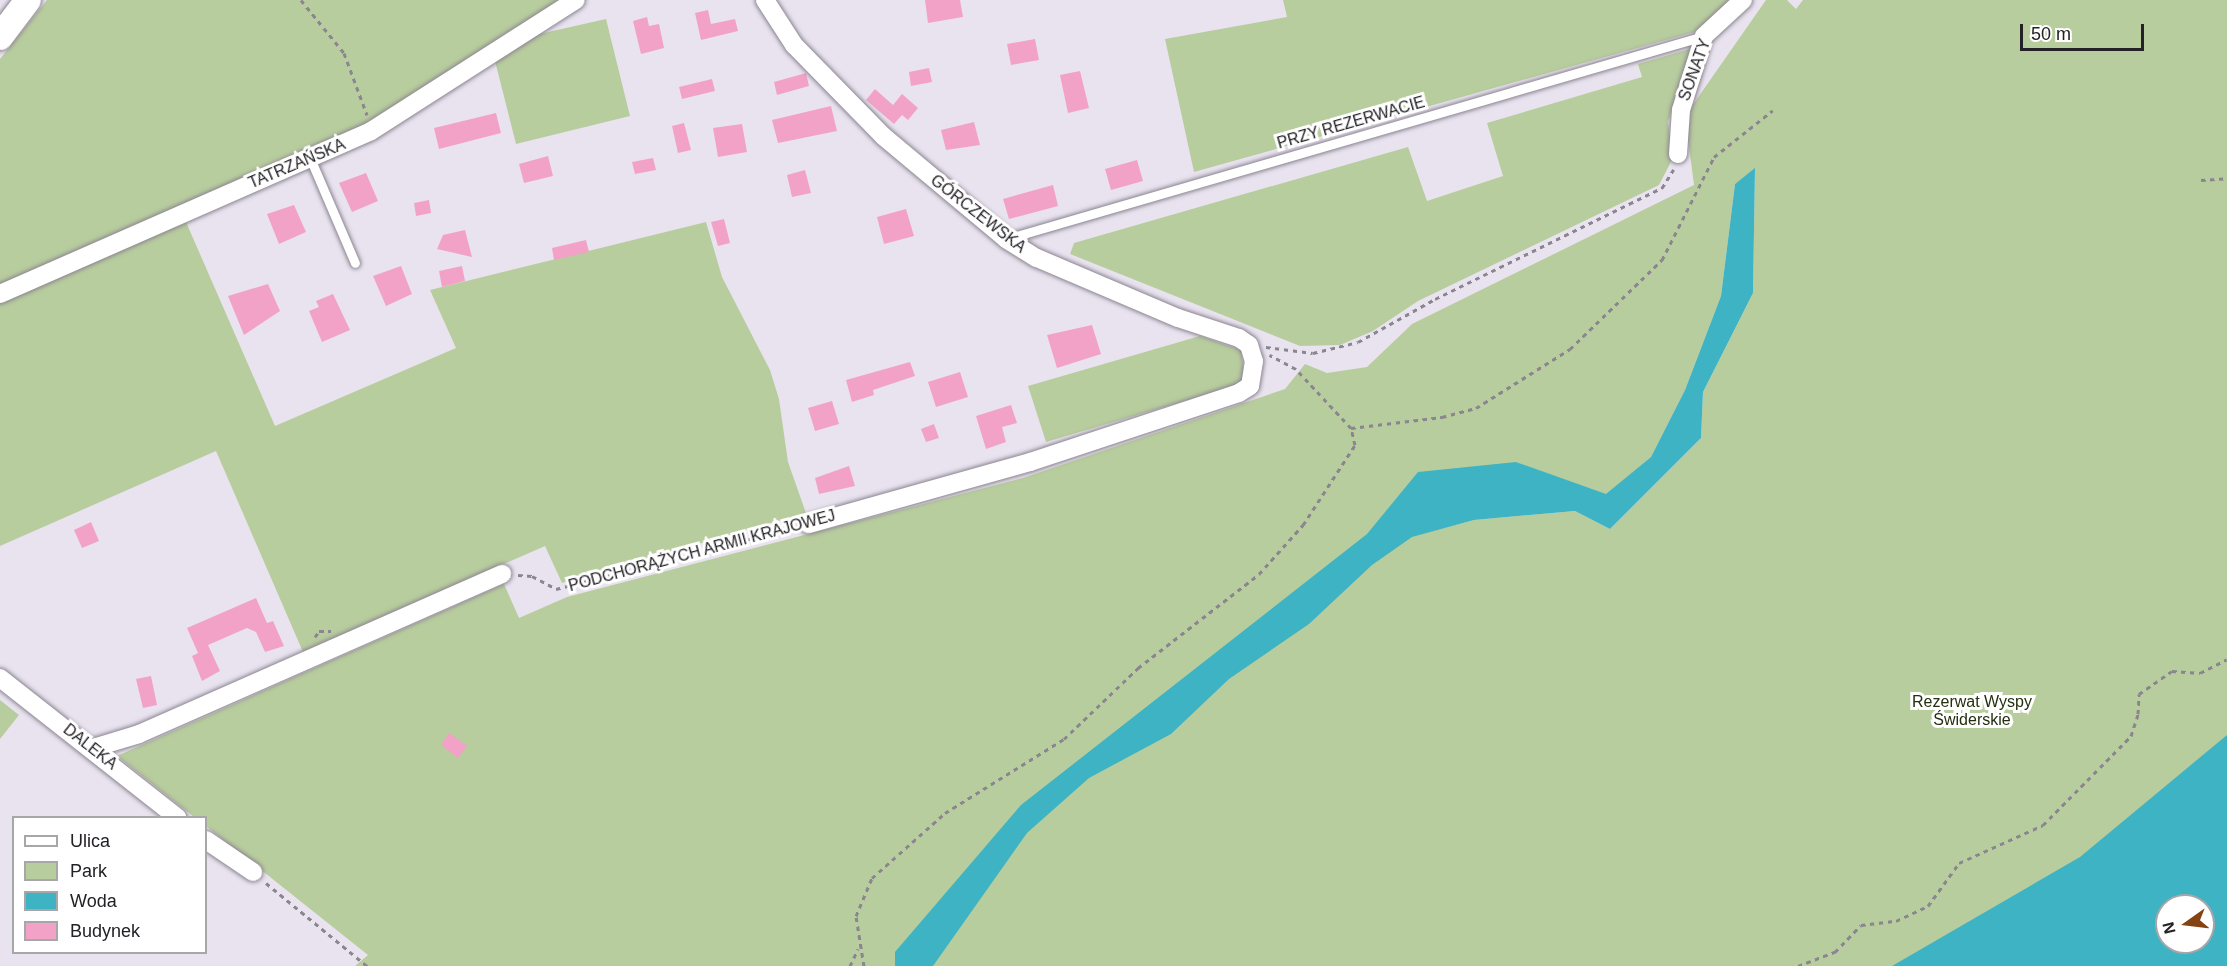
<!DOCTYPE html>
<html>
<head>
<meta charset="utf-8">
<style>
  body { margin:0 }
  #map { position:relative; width:2227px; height:966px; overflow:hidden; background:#e9e3f0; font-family:Arial,sans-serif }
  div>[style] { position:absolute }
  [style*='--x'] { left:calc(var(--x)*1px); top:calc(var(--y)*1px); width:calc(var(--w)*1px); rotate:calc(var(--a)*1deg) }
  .green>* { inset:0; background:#b8cd9e }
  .water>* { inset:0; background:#3eb3c4 }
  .building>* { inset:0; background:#f2a2c7 }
  .path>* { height:3px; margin-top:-1.5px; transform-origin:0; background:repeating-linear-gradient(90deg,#8a858e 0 4.5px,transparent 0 9px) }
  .roads { filter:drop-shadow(0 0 2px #8b8590) drop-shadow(0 0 2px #8b8590) }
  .lane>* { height:9px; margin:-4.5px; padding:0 4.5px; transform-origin:4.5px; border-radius:4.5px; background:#fff }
  .street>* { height:18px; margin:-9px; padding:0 9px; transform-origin:9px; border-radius:9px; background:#fff }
  .secondary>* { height:26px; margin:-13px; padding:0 13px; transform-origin:13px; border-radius:13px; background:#fff }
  span { translate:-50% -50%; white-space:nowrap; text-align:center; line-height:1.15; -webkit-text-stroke:6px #fff; paint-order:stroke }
  .street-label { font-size:16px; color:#232125 }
  .park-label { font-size:16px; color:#232f10 }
  .legend { position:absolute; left:12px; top:816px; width:195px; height:138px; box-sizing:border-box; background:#fff; border:2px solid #a7a6a8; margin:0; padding:8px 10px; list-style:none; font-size:18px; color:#232125 }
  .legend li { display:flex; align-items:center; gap:12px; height:30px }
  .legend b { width:30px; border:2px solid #a7a6a8 }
  .north { position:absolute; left:2155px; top:894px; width:60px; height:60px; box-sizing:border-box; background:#fff; border:2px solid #a7a6a8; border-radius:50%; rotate:256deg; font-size:16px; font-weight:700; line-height:24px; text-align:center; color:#232125 }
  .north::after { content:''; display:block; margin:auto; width:21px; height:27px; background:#854313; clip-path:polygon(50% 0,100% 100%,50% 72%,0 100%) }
  .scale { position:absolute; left:2020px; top:24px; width:124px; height:27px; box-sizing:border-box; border:3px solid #232125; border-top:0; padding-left:8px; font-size:18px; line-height:21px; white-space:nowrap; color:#232125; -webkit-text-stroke:4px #fff; paint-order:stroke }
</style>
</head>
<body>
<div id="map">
  <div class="green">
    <i style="clip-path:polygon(47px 0,570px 0,362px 128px,0 288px,0 59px)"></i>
    <i style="clip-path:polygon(1283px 0,1729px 0,1698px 31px,1194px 172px,1165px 39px,1287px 17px)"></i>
    <i style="clip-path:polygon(evenodd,1766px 0,1787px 0,1796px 9px,1803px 0,2227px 0,2227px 966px,355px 966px,368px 955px,206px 826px,206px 818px,194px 817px,117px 756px,504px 584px,519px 618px,567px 597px,1023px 478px,1285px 389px,1305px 364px,1327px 373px,1367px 367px,1412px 324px,1694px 185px,1685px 116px,1766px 0,1755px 169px,1753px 293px,1703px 392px,1701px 438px,1610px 529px,1575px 511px,1474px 520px,1417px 535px,1516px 462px,1606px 495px,1651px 457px,1685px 390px,1721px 296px,1735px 184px,1755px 169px,1766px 0,2167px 906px,2203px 906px,2203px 942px,2167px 942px,2167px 906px)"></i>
    <i style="clip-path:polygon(606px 19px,630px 116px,516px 144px,495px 61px,535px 35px)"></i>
    <i style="clip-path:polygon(1693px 48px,1668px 122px,1673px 158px,1659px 185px,1418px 301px,1373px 331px,1340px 345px,1300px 346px,1070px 254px,1074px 243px,1408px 147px,1427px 201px,1503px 176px,1487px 123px,1642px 77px,1638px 64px)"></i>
    <i style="clip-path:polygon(186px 222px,275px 426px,456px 348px,430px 290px,706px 222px,722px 277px,770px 370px,779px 399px,788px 462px,806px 513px,562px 583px,545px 546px,303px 652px,216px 451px,0 546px,0 303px)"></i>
    <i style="clip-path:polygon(1200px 336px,1241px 350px,1245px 383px,1046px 442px,1028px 386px)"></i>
    <i style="clip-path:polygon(0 700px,19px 715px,0 739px)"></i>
  </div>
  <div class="water">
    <i style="clip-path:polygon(1755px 168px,1753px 293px,1703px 392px,1701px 438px,1610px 529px,1575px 511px,1474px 520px,1412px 537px,1372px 565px,1309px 624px,1229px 679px,1171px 734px,1089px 778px,1027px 833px,933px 966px,895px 966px,895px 952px,1021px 805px,1367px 534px,1418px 472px,1516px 462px,1606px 494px,1651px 457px,1685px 390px,1721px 296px,1735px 184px)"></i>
    <i style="clip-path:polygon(evenodd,2227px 735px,2227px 966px,1892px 966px,2080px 857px,2227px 735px,2167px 906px,2203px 906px,2203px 942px,2167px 942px,2167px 906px)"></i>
  </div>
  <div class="building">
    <i style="clip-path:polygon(925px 0,960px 0,963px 17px,928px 23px)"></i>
    <i style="clip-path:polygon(708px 10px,711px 24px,735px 19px,738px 31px,701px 40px,695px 13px)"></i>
    <i style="clip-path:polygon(647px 17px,649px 26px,659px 24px,664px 48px,641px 54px,633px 21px)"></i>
    <i style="clip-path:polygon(1035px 39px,1039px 60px,1011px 65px,1007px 44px)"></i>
    <i style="clip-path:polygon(929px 68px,932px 82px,911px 86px,909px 72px)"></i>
    <i style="clip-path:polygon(1080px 71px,1089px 108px,1068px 113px,1060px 75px)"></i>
    <i style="clip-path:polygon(806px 73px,809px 86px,777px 95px,774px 82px)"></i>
    <i style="clip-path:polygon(712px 79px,715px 91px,682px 99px,679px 87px)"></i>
    <i style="clip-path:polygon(875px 89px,893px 105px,902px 94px,918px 108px,908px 120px,902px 115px,894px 124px,866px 100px)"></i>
    <i style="clip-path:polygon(831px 106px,837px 131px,778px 143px,772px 120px)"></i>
    <i style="clip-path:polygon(496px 113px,501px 133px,439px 149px,434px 128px)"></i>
    <i style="clip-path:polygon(974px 122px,980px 145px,946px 150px,941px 130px)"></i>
    <i style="clip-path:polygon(684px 123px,691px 150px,678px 153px,672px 126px)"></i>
    <i style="clip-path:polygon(742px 124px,747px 152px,718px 157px,713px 128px)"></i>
    <i style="clip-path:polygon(548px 156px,553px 176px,524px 183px,519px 164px)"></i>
    <i style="clip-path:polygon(653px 158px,656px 170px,635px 174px,632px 162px)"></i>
    <i style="clip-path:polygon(1137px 160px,1143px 181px,1111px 190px,1105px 169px)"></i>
    <i style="clip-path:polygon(805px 170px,811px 193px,792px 197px,787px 175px)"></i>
    <i style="clip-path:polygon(366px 173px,378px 201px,352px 212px,339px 183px)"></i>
    <i style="clip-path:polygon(1053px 185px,1058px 206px,1009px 219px,1003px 199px)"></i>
    <i style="clip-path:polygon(429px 200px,431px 213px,416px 216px,414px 203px)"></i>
    <i style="clip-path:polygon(294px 205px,306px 232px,279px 244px,267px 214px)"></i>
    <i style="clip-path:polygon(906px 209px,914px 236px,884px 244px,877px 217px)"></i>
    <i style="clip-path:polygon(724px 219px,730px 243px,718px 246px,711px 222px)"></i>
    <i style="clip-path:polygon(465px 230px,472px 257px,437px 249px,443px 235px)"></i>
    <i style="clip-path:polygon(586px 240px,589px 252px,554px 260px,552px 248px)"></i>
    <i style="clip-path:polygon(401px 266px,412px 294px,386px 306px,373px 276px)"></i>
    <i style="clip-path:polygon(462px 266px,465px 281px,442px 287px,439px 271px)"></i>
    <i style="clip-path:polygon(268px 284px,280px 311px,244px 335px,228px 296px)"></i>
    <i style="clip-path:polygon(333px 294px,350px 330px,322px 342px,309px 311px,319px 307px,316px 301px)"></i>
    <i style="clip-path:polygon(1092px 325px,1101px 354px,1057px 368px,1047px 335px)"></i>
    <i style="clip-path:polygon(910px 362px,915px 376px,873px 390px,874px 395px,852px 402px,846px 380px)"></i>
    <i style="clip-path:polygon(960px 372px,968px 397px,936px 407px,928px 382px)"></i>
    <i style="clip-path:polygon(832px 401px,839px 424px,815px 431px,808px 408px)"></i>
    <i style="clip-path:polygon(1011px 405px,1017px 423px,1002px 427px,1006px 442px,986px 449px,976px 416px)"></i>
    <i style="clip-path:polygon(934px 424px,939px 438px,926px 442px,921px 429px)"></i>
    <i style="clip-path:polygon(849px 466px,855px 486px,819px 494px,815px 478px)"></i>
    <i style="clip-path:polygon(91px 522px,99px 541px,82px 548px,74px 530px)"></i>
    <i style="clip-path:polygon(256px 598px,267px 623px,273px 621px,284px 646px,265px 652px,256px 632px,247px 628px,231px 635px,208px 645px,220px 671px,202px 681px,192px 656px,198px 653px,187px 628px)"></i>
    <i style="clip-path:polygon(151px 676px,157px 705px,143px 708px,136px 679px)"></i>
    <i style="clip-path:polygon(449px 733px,467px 746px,458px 758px,441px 745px)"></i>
  </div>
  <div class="path">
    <i style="--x:301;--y:0;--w:68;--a:50.9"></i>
    <i style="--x:344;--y:53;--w:66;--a:69.6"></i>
    <i style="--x:2201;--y:180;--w:26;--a:-4"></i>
    <i style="--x:1266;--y:347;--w:47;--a:7.3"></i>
    <i style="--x:1313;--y:353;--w:46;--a:-13.7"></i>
    <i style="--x:1358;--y:342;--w:88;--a:-29.2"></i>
    <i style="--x:1435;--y:299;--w:253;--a:-26.1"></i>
    <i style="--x:1662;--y:188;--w:22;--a:-58"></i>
    <i style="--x:1351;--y:428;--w:92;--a:-6.9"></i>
    <i style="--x:1442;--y:417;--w:35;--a:-15"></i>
    <i style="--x:1476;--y:408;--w:111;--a:-32.1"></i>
    <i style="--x:1570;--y:349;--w:128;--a:-44.1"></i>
    <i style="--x:1662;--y:260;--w:115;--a:-63.2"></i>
    <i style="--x:1714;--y:157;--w:75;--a:-38.5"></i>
    <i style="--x:518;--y:575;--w:14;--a:4"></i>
    <i style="--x:532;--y:576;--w:27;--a:28"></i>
    <i style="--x:556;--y:589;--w:247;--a:-14.5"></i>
    <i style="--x:315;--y:637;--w:7;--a:-56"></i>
    <i style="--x:319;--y:631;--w:12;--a:0"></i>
    <i style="--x:266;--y:883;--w:131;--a:39.4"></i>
    <i style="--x:850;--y:966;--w:19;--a:-65"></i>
    <i style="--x:864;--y:966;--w:51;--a:-99.1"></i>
    <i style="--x:856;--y:916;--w:41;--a:-67.2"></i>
    <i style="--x:872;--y:878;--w:98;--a:-41.7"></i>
    <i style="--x:945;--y:813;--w:140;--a:-31.9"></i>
    <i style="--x:1064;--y:739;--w:103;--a:-43.8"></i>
    <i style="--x:1138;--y:668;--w:153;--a:-37.8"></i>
    <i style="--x:1259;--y:574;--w:66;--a:-48.1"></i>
    <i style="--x:1303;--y:525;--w:95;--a:-57"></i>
    <i style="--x:1355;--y:445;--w:17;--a:-103"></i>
    <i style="--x:1351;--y:428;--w:81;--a:-133"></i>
    <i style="--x:1296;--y:369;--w:30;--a:-152"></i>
    <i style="--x:1798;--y:966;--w:40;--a:-21"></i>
    <i style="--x:1835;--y:952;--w:37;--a:-46"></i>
    <i style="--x:1861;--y:925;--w:35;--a:-7"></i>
    <i style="--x:1896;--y:921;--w:35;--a:-25"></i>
    <i style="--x:1928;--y:906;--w:53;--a:-54.2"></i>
    <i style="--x:1959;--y:863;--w:92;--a:-24.3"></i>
    <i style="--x:2043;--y:825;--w:125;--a:-45.3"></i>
    <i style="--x:2131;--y:736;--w:23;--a:-72"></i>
    <i style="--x:2138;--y:714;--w:20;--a:-87"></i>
    <i style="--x:2139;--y:694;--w:40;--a:-34.9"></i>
    <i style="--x:2172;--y:671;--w:28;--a:4"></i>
    <i style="--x:2200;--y:673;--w:30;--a:-27"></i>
  </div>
  <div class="roads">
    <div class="lane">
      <i style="--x:310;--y:158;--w:114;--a:66.8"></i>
      <i style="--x:1006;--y:239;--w:727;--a:-16.22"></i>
    </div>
    <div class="street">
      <i style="--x:765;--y:0;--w:54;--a:57.2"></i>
      <i style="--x:794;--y:45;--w:127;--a:45.6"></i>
      <i style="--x:883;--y:136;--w:160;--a:39.9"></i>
      <i style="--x:1006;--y:239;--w:36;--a:32"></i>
      <i style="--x:1037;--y:258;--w:153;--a:23.1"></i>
      <i style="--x:1178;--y:318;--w:64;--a:18.2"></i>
      <i style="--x:1239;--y:338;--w:12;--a:35"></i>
      <i style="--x:1249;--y:345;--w:17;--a:73"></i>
      <i style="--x:1254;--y:361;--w:25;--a:99"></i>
      <i style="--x:1250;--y:386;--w:13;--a:148"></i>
      <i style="--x:1239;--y:393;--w:220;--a:161.7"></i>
      <i style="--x:1030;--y:462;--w:230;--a:164.3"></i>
      <i style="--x:1678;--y:154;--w:44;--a:-86.1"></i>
      <i style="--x:1681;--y:110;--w:77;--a:-72.7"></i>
      <i style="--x:1704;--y:36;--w:53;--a:-42.7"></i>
      <i style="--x:0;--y:294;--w:405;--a:-23.7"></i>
      <i style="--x:371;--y:131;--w:243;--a:-32.6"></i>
      <i style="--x:0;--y:678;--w:226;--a:38.2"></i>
      <i style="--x:93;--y:748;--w:48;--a:-16.9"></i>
      <i style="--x:139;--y:734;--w:397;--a:-23.8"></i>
      <i style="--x:206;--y:840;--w:57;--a:34.2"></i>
    </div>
    <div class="secondary">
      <i style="--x:0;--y:37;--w:46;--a:-52.9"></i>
    </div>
  </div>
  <div class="street-label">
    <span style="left:1695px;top:70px;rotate:-70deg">SONATY</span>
    <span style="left:1351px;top:123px;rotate:-16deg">PRZY REZERWACIE</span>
    <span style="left:297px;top:164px;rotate:-23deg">TATRZAŃSKA</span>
    <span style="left:978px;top:214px;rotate:38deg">GÓRCZEWSKA</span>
    <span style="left:702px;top:551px;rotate:-15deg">PODCHORĄŻYCH ARMII KRAJOWEJ</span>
    <span style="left:90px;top:747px;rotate:38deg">DALEKA</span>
  </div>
  <div class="park-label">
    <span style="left:1972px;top:711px">Rezerwat Wyspy<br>Świderskie</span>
  </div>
  <ul class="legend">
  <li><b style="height:8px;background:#fff"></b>Ulica</li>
  <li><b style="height:16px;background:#b8cd9e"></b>Park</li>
  <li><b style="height:16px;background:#3eb3c4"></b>Woda</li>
  <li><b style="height:16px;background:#f2a2c7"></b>Budynek</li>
  </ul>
  <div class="north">N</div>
  <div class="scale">50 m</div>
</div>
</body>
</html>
